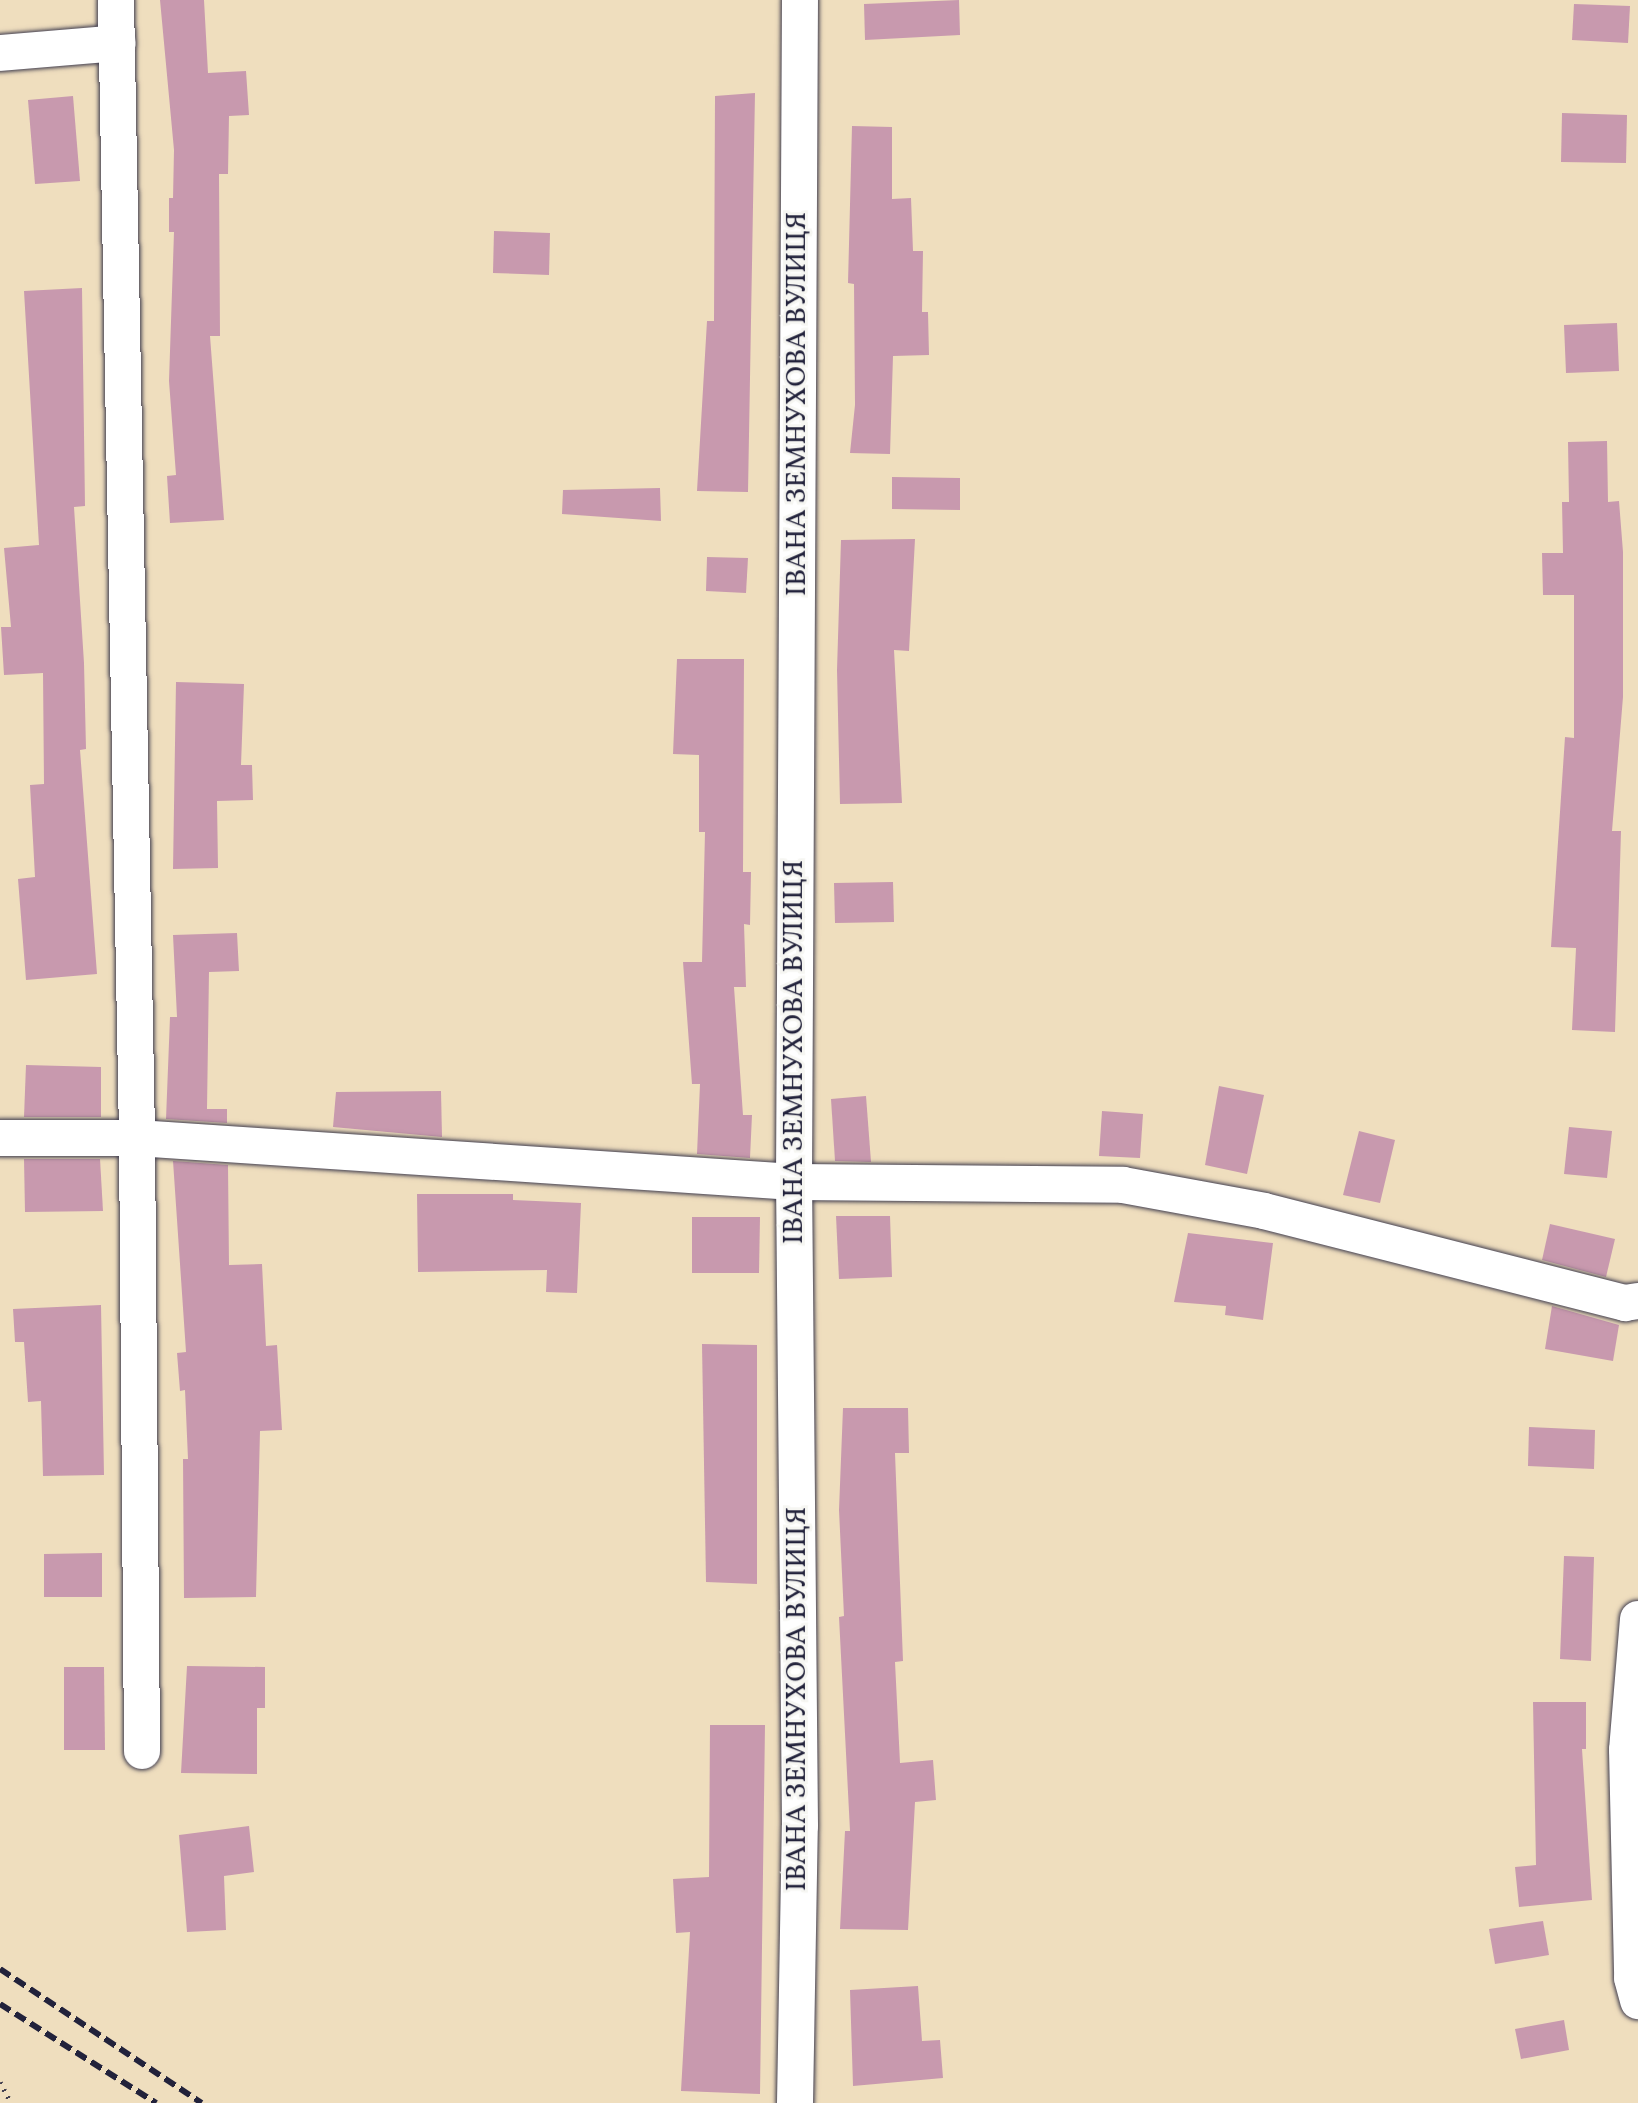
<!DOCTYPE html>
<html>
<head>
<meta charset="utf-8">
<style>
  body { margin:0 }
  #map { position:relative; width:1638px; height:2103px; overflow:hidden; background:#efdebe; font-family:Vollkorn,serif }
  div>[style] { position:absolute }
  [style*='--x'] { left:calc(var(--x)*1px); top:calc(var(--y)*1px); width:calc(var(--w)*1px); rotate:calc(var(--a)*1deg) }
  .building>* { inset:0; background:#c899ae }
  .path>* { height:5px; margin-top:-2.5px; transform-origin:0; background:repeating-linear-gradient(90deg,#413e4f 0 2px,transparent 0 8px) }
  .roads { filter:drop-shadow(0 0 2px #413e4f) drop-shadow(0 0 2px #413e4f) }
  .minor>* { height:36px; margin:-18px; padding:0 18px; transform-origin:18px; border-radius:18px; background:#fff }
  .rail>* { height:6px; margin-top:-3px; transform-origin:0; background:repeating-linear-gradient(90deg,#22223b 0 12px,transparent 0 18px) }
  span { translate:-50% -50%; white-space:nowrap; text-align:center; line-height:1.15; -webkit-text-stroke:6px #f6f6f2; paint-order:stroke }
  .street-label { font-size:28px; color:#22223b }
</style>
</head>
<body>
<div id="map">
  <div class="building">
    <i style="clip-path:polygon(160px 0,204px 0,208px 73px,246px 71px,249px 115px,229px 116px,228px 174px,219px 174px,220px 336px,210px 336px,224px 520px,170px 523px,167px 476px,176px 475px,169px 381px,174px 232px,169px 232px,169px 198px,173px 198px,174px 150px)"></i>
    <i style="clip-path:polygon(959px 0,960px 35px,865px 40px,864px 4px)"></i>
    <i style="clip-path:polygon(1574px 4px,1630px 6px,1628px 43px,1572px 40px)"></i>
    <i style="clip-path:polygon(755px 93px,748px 492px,697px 491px,707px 321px,714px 321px,715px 96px)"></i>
    <i style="clip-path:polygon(73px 96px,80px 181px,35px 184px,28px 100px)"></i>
    <i style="clip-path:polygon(1562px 113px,1627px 115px,1626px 163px,1561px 162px)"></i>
    <i style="clip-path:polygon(852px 126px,892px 127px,892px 199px,911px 198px,913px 251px,923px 251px,922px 312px,928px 312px,929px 355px,893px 356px,890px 454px,850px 453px,855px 405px,854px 284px,848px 283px)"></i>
    <i style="clip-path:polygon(494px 231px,550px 233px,549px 275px,493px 273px)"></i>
    <i style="clip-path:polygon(82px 288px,85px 506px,74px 507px,84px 663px,86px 749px,80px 750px,97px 974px,26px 980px,18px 879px,35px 877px,30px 785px,44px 784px,43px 673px,4px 675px,1px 627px,11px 627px,4px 548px,39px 545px,24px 291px)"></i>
    <i style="clip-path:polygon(1617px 323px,1619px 371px,1566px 373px,1564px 325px)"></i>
    <i style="clip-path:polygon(1607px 441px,1608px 502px,1619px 501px,1623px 552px,1623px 697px,1612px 831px,1621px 831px,1615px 1032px,1572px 1030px,1576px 948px,1551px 947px,1565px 737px,1574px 738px,1574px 595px,1543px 595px,1542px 553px,1563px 553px,1562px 502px,1569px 502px,1568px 442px)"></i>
    <i style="clip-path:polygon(892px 477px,960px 478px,960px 510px,892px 509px)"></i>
    <i style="clip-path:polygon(660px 488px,661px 521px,562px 514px,563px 490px)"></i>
    <i style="clip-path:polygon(915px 539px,909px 651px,894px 650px,902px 803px,840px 804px,837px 670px,841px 540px)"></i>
    <i style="clip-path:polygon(707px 557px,748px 558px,746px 593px,706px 591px)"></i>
    <i style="clip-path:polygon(677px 659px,744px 659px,743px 872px,751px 872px,750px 925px,744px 924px,746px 987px,734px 987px,743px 1115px,752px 1115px,750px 1158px,697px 1154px,700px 1084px,692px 1084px,683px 962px,702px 962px,705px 832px,699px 832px,699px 755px,673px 754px)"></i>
    <i style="clip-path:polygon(176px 682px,244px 684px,241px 765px,252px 765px,253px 800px,217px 801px,218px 868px,173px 869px)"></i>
    <i style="clip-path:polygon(893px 882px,894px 922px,835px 923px,834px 883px)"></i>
    <i style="clip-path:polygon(237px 933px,239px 971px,209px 972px,207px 1109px,227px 1109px,227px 1123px,166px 1119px,170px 1017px,177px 1017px,173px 935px)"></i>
    <i style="clip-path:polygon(26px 1065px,101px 1067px,101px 1117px,24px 1117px)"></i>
    <i style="clip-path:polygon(1219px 1086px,1264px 1095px,1247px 1174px,1205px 1165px)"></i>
    <i style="clip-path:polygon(441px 1091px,442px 1137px,333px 1127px,336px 1092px)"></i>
    <i style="clip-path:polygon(866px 1096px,871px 1162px,835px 1161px,831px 1099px)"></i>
    <i style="clip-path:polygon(1102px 1111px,1143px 1114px,1140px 1158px,1099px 1156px)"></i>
    <i style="clip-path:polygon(1569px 1127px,1612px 1131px,1607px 1178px,1564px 1174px)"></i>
    <i style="clip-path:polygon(1359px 1131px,1395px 1140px,1380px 1203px,1343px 1195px)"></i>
    <i style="clip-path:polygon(24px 1159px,100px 1159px,103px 1211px,25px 1212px)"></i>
    <i style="clip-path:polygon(173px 1161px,228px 1165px,229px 1265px,262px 1264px,266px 1346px,277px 1345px,282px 1430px,260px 1431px,256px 1597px,184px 1598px,183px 1459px,188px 1459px,185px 1390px,180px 1391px,177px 1353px,186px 1352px)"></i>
    <i style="clip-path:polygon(417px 1194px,513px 1194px,513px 1200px,581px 1203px,577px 1293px,546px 1292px,547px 1270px,418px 1272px)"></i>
    <i style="clip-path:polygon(836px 1216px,890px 1216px,892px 1277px,839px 1279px)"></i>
    <i style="clip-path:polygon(692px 1217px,760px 1217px,759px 1273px,692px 1273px)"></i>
    <i style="clip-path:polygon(1550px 1224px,1615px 1239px,1606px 1277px,1542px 1260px)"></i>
    <i style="clip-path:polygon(1188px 1233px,1273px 1243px,1263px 1320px,1225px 1315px,1226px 1306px,1174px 1302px)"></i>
    <i style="clip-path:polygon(101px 1305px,104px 1475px,43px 1476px,41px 1401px,28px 1402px,24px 1342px,15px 1342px,13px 1309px)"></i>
    <i style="clip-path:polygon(1552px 1306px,1619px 1325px,1613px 1361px,1545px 1349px)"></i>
    <i style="clip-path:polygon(702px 1344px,757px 1345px,757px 1584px,706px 1582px)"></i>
    <i style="clip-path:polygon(843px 1408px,908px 1408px,909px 1453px,895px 1453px,903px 1661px,895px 1662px,900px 1763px,933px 1760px,936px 1800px,915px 1802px,908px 1930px,840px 1929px,845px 1831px,850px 1831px,839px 1617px,844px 1616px,839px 1510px)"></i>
    <i style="clip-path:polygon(1529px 1427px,1595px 1430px,1594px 1469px,1528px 1466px)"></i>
    <i style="clip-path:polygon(102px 1553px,102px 1597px,44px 1597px,44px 1554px)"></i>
    <i style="clip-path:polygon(1564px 1556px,1594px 1557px,1591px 1661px,1560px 1659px)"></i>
    <i style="clip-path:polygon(187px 1666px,265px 1667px,265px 1708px,257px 1708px,257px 1774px,181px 1773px)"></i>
    <i style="clip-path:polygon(64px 1667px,104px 1667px,105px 1750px,64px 1750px)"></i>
    <i style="clip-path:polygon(1533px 1702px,1586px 1702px,1586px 1749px,1582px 1749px,1592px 1900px,1519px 1907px,1515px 1867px,1536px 1865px)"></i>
    <i style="clip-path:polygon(710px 1725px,765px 1725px,760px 2094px,681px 2091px,690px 1932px,676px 1933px,673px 1879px,709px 1877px)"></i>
    <i style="clip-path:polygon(249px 1826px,254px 1872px,224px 1876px,226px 1930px,187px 1932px,179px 1835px)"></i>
    <i style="clip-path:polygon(1543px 1921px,1549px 1955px,1495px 1964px,1489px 1929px)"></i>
    <i style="clip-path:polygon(918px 1986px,922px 2041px,940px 2040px,943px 2078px,853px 2086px,850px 1990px)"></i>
    <i style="clip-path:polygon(1564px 2020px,1569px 2050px,1521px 2059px,1515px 2029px)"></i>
  </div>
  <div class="path">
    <i style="--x:0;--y:2082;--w:24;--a:62"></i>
  </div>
  <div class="roads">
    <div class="minor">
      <i style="--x:116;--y:0;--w:1138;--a:88.94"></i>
      <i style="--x:137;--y:1138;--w:613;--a:89.53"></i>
      <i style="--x:0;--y:53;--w:118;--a:-4.8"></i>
      <i style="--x:0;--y:1138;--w:137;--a:0"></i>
      <i style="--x:137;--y:1138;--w:658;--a:3.83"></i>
      <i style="--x:794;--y:1182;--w:329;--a:0.5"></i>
      <i style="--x:1123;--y:1185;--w:143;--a:10.4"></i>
      <i style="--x:1264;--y:1211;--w:373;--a:14.3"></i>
      <i style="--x:1625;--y:1303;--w:13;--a:-9"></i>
      <i style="--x:1638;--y:1619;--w:131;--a:94.8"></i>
      <i style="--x:1627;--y:1750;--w:228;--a:88.7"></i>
      <i style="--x:1632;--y:1978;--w:24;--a:75"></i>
      <i style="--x:795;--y:2103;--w:277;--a:-89"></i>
      <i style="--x:800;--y:1826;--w:644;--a:-90.53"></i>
      <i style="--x:794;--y:1182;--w:1182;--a:-89.71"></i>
    </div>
  </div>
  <div class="rail">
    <i style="--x:0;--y:1969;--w:242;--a:33.6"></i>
    <i style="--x:0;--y:2004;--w:185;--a:32.4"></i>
  </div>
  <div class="street-label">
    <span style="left:798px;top:404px;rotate:-90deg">ІВАНА ЗЕМНУХОВА ВУЛИЦЯ</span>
    <span style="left:795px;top:1052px;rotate:-90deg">ІВАНА ЗЕМНУХОВА ВУЛИЦЯ</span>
    <span style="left:798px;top:1699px;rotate:-90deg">ІВАНА ЗЕМНУХОВА ВУЛИЦЯ</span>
  </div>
</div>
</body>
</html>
